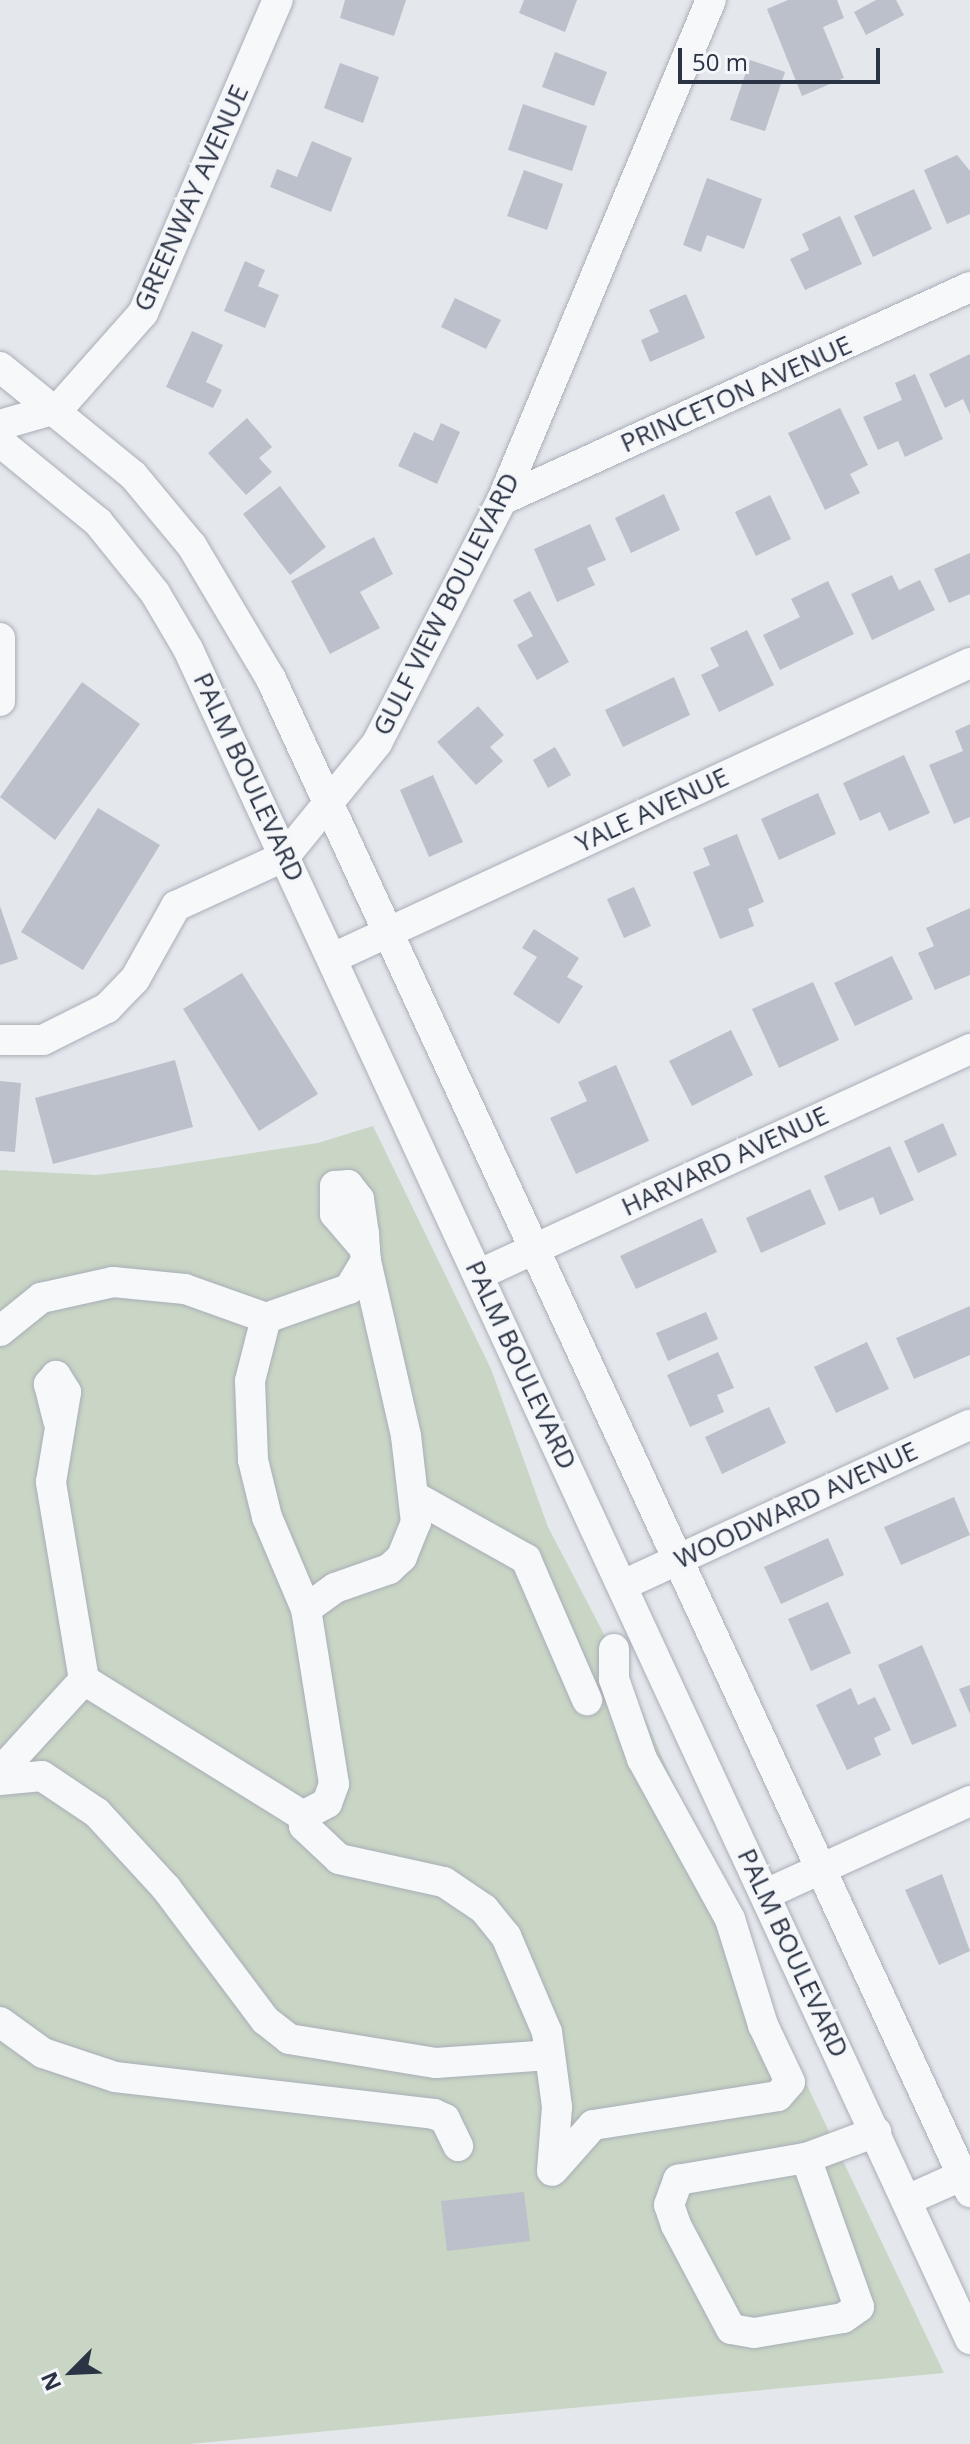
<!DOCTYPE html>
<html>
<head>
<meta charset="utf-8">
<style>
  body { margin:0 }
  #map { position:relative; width:970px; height:2444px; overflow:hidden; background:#e4e7ec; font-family:"Open Sans",sans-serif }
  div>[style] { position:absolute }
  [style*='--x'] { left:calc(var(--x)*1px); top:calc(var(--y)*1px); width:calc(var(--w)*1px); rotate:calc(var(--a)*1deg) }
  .green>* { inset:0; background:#c9d6c5 }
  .building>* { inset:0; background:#bbc0ca }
  .roads { filter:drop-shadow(0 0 2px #a9aeb7) drop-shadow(0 0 2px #a9aeb7) }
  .minor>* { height:30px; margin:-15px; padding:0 15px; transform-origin:15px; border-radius:15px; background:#f7f8fa }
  span { translate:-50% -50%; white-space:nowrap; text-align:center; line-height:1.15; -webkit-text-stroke:6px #f4f6f9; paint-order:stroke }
  .street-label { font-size:26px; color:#2b3445 }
  .north { position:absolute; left:32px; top:2332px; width:80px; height:80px; -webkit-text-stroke:6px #f4f6f9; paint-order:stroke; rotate:246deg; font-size:22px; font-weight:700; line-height:32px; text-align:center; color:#2b3445 }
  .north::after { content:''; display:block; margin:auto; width:28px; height:36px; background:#2b3445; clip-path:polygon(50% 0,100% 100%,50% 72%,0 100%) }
  .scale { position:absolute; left:678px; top:48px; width:202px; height:36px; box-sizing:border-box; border:4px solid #2b3445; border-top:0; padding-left:10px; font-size:24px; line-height:28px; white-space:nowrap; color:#2b3445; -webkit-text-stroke:6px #f4f6f9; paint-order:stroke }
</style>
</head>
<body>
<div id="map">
  <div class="green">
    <i style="clip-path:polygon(373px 1126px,491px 1369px,548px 1527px,630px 1684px,795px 2060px,944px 2373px,189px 2444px,0 2444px,0 1170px,96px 1175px,155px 1168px,318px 1143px)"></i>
  </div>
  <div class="building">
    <i style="clip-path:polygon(345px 0,406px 0,394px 36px,340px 18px)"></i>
    <i style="clip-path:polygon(524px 0,577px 0,565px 32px,519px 13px)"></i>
    <i style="clip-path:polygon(788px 0,837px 0,844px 18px,823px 27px,844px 78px,802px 96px,767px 9px)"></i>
    <i style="clip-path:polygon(876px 0,896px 0,904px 15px,866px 35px,854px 12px)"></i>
    <i style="clip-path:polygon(555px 52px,607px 72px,594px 106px,542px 87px)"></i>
    <i style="clip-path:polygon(750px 60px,785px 72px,765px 131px,730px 120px)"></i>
    <i style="clip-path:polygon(340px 63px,379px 77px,363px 123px,324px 108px)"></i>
    <i style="clip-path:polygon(523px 104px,587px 126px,572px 171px,508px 150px)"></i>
    <i style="clip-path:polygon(312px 141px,352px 158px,331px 212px,270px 187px,277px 169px,297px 177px)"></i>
    <i style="clip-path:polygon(957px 155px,970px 171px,970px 214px,947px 224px,924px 170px)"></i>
    <i style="clip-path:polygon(524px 170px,563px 184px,547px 230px,507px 216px)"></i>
    <i style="clip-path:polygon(707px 178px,762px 199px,744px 249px,707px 235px,701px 252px,683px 245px)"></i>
    <i style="clip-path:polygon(914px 189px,932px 229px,873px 257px,854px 216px)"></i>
    <i style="clip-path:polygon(840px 216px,862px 264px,805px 290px,790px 259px,809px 250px,802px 234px)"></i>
    <i style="clip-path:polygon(245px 261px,265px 270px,258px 286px,279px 295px,265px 328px,224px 311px)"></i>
    <i style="clip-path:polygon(686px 294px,705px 338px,650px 362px,641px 340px,659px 332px,649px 310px)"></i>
    <i style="clip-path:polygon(455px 298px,501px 320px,486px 349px,441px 327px)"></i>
    <i style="clip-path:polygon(192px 331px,223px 345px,206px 382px,222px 390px,213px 408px,166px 387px)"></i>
    <i style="clip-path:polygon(970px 354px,970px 414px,963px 399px,945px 408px,929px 374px)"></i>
    <i style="clip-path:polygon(915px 374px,943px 439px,905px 457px,898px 441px,878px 450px,863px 417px,902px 400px,895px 383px)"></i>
    <i style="clip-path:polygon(840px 408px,868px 465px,850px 474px,860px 493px,825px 510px,788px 433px)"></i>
    <i style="clip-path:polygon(247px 418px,272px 447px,259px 458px,272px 472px,246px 495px,208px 453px)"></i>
    <i style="clip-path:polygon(441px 423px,460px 432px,437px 484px,398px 466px,414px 432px,433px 441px)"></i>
    <i style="clip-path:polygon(280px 486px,326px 547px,290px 575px,243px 514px)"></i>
    <i style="clip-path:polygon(664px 494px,680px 530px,631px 553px,615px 518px)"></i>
    <i style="clip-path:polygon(770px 495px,791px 539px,756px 556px,735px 512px)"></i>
    <i style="clip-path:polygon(590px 524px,606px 560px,587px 568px,595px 585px,557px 602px,534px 549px)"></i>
    <i style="clip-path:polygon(374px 537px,393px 574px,360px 592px,380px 628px,330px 654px,291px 581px)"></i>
    <i style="clip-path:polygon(970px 553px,970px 594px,949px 603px,934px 569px)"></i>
    <i style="clip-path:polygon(892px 575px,899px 590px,920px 580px,935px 610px,872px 640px,851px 594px)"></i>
    <i style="clip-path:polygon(828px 581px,854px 634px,780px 670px,763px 635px,800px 617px,791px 599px)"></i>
    <i style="clip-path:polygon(530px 591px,569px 662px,537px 680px,517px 645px,533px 636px,513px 600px)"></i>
    <i style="clip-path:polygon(747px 630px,774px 685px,719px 712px,701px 675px,719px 666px,710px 648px)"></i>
    <i style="clip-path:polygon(674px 677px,690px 715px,623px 747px,605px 710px)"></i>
    <i style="clip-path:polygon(82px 682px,140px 724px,55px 840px,0 797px)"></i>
    <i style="clip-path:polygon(478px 706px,504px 735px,490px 747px,503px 761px,476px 785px,437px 742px)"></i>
    <i style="clip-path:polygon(970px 724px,970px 817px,954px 824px,929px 765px,963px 751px,955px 731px)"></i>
    <i style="clip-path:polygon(555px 747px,571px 775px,548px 788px,533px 760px)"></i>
    <i style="clip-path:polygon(904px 755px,930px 813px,889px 831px,880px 812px,860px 821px,843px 783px)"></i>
    <i style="clip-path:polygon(433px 775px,463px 842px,429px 857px,400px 790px)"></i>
    <i style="clip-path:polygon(818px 793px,836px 834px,779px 860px,761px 819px)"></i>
    <i style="clip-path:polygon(98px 808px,160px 845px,83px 970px,21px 932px)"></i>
    <i style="clip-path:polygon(737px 834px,764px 902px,748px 909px,754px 926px,720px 939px,693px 872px,710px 865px,703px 848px)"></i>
    <i style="clip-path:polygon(634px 887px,651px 926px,624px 938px,607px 899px)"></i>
    <i style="clip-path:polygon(0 906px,18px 959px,0 965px)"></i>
    <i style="clip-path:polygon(970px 908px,970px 975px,935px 990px,918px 953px,934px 946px,926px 928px)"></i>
    <i style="clip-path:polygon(534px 929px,579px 958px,567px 977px,583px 986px,559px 1024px,513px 994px,537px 957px,522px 948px)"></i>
    <i style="clip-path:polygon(892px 956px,913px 999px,855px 1026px,834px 983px)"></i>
    <i style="clip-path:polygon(242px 973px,318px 1094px,259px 1131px,183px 1009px)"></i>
    <i style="clip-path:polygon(813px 982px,839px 1040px,779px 1068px,752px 1009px)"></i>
    <i style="clip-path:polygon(731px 1030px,753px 1075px,692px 1106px,669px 1061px)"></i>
    <i style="clip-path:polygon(175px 1060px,193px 1127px,53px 1164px,35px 1098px)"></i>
    <i style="clip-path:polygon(616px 1065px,649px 1141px,576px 1174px,550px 1118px,587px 1101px,578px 1082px)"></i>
    <i style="clip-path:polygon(0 1081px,21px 1083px,15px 1152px,0 1151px)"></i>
    <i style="clip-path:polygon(943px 1123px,957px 1155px,918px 1173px,904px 1141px)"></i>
    <i style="clip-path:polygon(890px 1146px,914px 1200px,880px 1215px,873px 1197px,839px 1211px,824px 1176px)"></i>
    <i style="clip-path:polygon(810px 1189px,826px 1224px,761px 1253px,746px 1218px)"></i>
    <i style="clip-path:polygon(702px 1218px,717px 1252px,636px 1289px,620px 1256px)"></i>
    <i style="clip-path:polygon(970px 1306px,970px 1355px,914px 1379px,896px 1338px)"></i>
    <i style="clip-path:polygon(706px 1312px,718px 1339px,668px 1361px,656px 1333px)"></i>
    <i style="clip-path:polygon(867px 1342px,889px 1389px,836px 1413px,814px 1367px)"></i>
    <i style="clip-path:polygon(718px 1352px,734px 1388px,717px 1395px,724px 1412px,690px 1427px,667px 1375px)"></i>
    <i style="clip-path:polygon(769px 1407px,786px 1443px,722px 1474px,705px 1437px)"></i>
    <i style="clip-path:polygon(954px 1497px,970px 1535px,901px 1565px,884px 1527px)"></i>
    <i style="clip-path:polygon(828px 1538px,844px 1575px,781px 1604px,764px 1567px)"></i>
    <i style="clip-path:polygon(828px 1602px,851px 1653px,811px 1671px,788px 1619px)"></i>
    <i style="clip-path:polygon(922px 1645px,957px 1726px,912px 1745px,878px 1665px)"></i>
    <i style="clip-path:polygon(970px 1685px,970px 1714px,959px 1689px)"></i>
    <i style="clip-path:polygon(851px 1688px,858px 1705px,875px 1697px,891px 1730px,874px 1738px,881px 1755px,847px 1770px,816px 1705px)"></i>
    <i style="clip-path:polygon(942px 1874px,970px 1951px,939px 1965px,905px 1890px)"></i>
    <i style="clip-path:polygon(524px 2192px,530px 2241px,447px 2251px,441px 2201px)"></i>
  </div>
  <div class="roads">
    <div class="minor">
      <i style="--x:0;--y:367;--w:171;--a:39.1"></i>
      <i style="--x:133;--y:475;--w:92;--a:50.3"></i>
      <i style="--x:192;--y:546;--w:155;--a:59.3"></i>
      <i style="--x:271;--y:679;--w:1667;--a:65.2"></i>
      <i style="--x:0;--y:425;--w:61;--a:-16.1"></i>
      <i style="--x:59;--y:408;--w:127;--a:-48.5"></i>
      <i style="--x:143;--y:313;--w:341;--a:-66.7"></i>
      <i style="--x:0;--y:442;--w:127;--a:39.2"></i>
      <i style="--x:98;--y:522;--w:91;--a:51.2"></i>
      <i style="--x:155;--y:593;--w:65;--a:59.5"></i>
      <i style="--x:188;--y:649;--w:1862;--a:65.17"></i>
      <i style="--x:502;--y:500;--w:514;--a:-24.47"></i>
      <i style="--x:0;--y:638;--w:63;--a:90"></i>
      <i style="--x:335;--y:957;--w:700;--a:-24.84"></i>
      <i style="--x:0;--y:1040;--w:43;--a:0"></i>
      <i style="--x:43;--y:1040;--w:72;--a:-26.6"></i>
      <i style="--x:107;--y:1008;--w:40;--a:-46"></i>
      <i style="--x:135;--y:979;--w:84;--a:-60.7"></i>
      <i style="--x:176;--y:906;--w:120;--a:-24.6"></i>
      <i style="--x:285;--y:856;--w:146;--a:-50.8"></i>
      <i style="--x:377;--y:743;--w:273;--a:-62.8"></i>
      <i style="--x:502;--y:500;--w:542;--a:-67.32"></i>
      <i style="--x:365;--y:1249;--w:46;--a:-130.6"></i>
      <i style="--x:335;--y:1214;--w:28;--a:-90"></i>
      <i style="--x:335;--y:1186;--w:13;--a:-4"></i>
      <i style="--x:348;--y:1185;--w:18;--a:52"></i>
      <i style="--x:359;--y:1199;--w:34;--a:82"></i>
      <i style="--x:364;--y:1233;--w:18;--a:87"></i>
      <i style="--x:365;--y:1251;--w:10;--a:84"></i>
      <i style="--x:480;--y:1274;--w:539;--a:-24.66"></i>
      <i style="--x:266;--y:1318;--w:65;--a:104.3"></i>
      <i style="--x:250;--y:1381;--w:79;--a:87.8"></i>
      <i style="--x:253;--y:1460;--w:59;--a:76.2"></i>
      <i style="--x:267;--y:1517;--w:100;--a:67"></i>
      <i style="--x:0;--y:1331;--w:53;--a:-38.8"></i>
      <i style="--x:41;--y:1298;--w:74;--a:-12.5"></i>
      <i style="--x:113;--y:1282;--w:72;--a:5.6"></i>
      <i style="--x:185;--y:1289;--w:86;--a:19.7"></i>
      <i style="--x:266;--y:1318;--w:88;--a:-19.3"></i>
      <i style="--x:349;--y:1289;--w:33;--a:-59"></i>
      <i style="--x:366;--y:1261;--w:180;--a:77.1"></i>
      <i style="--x:406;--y:1436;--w:87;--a:83.4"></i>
      <i style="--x:416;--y:1522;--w:38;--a:112"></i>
      <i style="--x:402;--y:1557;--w:18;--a:137"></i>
      <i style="--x:389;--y:1569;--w:57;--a:160.6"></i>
      <i style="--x:335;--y:1588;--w:36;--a:144"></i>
      <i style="--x:306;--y:1609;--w:177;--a:80.9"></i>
      <i style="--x:334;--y:1784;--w:20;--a:110"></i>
      <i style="--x:327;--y:1803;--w:27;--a:152"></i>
      <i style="--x:303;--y:1816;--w:10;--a:84"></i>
      <i style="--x:304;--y:1826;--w:48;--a:43.3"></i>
      <i style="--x:339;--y:1859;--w:107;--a:12.4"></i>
      <i style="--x:444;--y:1882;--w:48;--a:34"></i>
      <i style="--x:484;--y:1909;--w:35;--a:51"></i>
      <i style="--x:506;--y:1936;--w:104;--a:66.9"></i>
      <i style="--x:547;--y:2032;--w:76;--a:82.4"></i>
      <i style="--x:557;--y:2107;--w:64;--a:94.5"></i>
      <i style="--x:417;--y:1498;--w:125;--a:29.2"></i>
      <i style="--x:526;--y:1559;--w:154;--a:66.6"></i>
      <i style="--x:623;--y:1585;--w:382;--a:-24.8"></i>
      <i style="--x:84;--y:1680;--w:258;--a:31.8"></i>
      <i style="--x:0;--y:1772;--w:125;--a:-47.6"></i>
      <i style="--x:84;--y:1680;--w:201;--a:-99.5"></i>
      <i style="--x:51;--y:1482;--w:91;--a:-80.5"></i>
      <i style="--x:66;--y:1392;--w:19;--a:-122"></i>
      <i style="--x:56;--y:1376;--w:11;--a:131"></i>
      <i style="--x:49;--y:1384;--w:38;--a:76"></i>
      <i style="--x:0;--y:1780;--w:42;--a:-5.4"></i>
      <i style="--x:42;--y:1776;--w:66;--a:33.9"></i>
      <i style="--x:97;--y:1813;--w:102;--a:47.4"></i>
      <i style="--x:166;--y:1888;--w:165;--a:53.1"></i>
      <i style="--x:265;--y:2020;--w:31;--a:38"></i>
      <i style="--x:289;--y:2039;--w:149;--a:9.3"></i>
      <i style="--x:436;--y:2063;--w:113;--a:-4"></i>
      <i style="--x:766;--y:1894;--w:224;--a:-24.5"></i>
      <i style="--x:0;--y:2022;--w:53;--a:35.8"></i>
      <i style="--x:43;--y:2053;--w:76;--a:18.4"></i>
      <i style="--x:115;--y:2077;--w:321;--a:6.6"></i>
      <i style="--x:434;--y:2114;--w:12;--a:24"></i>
      <i style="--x:445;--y:2119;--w:30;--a:64"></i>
      <i style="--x:806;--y:2158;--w:158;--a:70.4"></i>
      <i style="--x:859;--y:2307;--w:19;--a:145"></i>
      <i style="--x:843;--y:2318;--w:90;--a:170.4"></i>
      <i style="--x:754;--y:2333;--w:23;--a:-170"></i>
      <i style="--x:731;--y:2329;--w:118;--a:-117.9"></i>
      <i style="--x:676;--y:2225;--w:21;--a:-109"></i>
      <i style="--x:669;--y:2205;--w:27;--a:-70"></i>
      <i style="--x:678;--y:2180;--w:130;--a:-9.8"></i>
      <i style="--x:806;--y:2158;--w:75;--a:-20.4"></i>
      <i style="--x:554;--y:2169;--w:59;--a:-48.4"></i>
      <i style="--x:593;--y:2125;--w:187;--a:-8.9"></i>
      <i style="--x:778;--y:2096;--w:18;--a:-49"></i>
      <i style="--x:790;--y:2082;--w:63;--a:-115.3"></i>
      <i style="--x:763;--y:2025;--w:111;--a:-107.3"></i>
      <i style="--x:730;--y:1919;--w:183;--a:-118.8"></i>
      <i style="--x:642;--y:1759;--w:85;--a:-109.3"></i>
      <i style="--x:614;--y:1679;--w:30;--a:-90"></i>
      <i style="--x:907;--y:2200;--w:69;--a:-24"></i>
    </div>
  </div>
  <div class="street-label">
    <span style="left:191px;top:198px;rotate:-66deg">GREENWAY AVENUE</span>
    <span style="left:736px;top:394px;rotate:-24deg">PRINCETON AVENUE</span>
    <span style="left:446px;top:604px;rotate:-63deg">GULF VIEW BOULEVARD</span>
    <span style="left:249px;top:777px;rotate:65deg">PALM BOULEVARD</span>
    <span style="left:652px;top:810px;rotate:-25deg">YALE AVENUE</span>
    <span style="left:725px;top:1161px;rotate:-25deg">HARVARD AVENUE</span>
    <span style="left:521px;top:1365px;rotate:65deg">PALM BOULEVARD</span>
    <span style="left:796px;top:1505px;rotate:-25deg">WOODWARD AVENUE</span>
    <span style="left:793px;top:1953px;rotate:65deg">PALM BOULEVARD</span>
  </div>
  <div class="north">N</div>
  <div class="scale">50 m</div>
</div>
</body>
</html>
